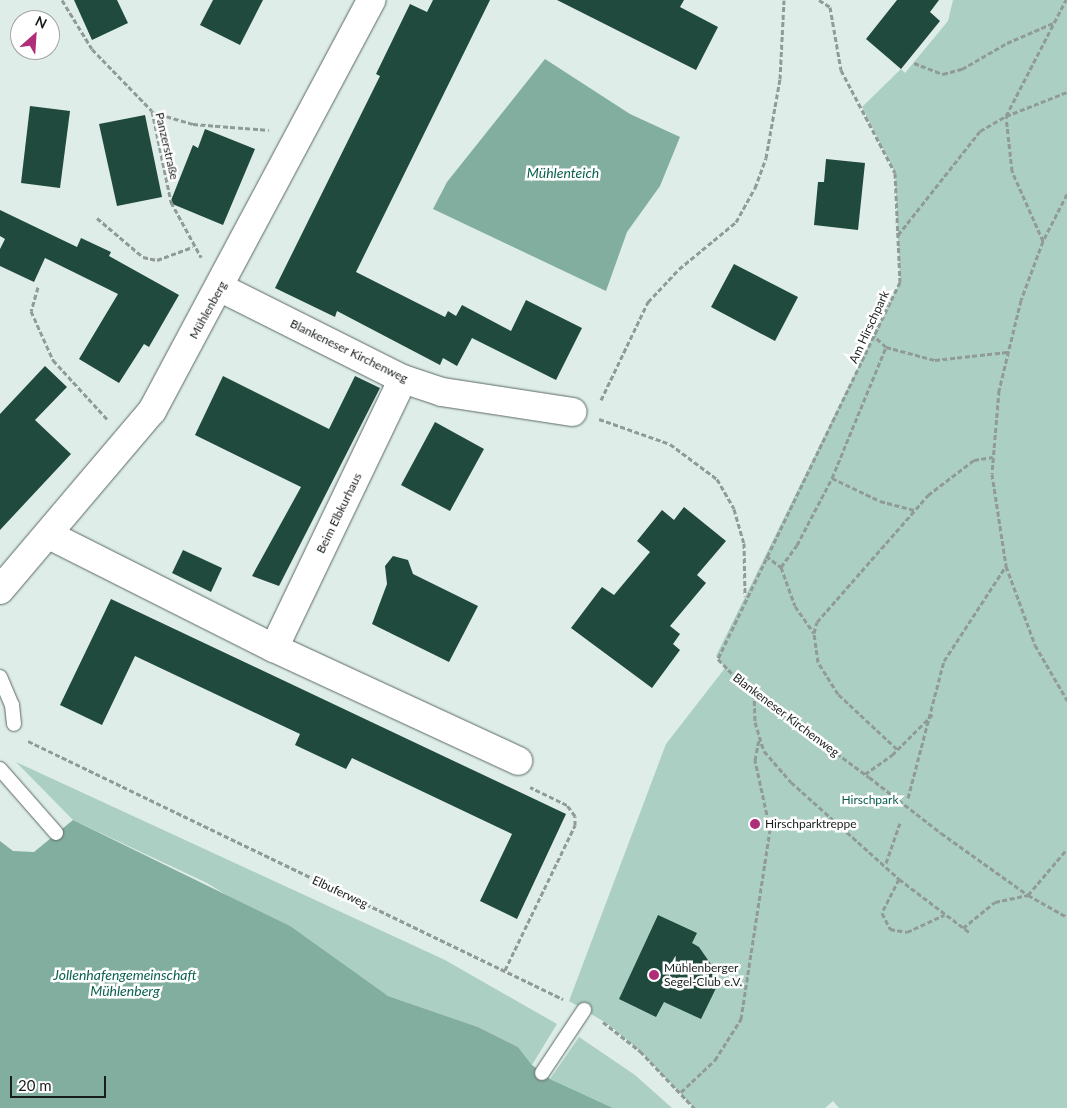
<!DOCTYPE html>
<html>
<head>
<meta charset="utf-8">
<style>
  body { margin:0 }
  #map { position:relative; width:1067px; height:1108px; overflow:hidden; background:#deede8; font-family:Lato,sans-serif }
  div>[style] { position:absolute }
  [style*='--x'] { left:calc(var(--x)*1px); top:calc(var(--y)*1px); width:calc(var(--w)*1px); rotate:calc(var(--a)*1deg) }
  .green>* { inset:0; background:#accfc3 }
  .water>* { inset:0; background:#82ae9f }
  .building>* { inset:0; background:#204a3d }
  .path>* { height:3px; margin-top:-1.5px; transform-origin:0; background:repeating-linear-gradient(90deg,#909b97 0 5px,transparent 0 7.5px) }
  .roads { filter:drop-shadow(0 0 1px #5b6863) drop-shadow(0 0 1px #5b6863) }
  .service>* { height:14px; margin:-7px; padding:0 7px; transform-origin:7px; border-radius:7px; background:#fff }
  .minor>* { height:28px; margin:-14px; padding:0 14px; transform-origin:14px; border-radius:14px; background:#fff }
  .path-bridge>* { height:3px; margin-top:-1.5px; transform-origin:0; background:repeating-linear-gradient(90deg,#909b97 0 5px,transparent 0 7.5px) }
  .dots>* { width:14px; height:14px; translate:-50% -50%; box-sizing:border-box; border:2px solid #fff; border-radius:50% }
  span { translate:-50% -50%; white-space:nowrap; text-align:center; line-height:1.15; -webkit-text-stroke:5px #fff; paint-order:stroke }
  .street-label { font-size:12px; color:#191e1c }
  .park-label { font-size:12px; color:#055e4a }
  .poi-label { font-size:12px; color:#191e1c }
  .left { translate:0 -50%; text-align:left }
  .water-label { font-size:14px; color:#0c624e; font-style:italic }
  .north { position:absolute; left:10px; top:10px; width:50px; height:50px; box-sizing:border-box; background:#fff; border:1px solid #a3a5a4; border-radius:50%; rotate:26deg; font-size:14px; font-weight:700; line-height:20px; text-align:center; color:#191e1c }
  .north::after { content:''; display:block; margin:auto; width:18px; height:22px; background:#af2e7a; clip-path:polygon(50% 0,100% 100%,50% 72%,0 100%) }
  .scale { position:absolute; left:10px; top:1076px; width:96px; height:22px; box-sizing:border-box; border:2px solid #191e1c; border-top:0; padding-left:6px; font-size:15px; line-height:18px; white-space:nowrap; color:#191e1c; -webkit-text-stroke:4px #fff; paint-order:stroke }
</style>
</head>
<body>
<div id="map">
  <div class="green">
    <i style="clip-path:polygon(953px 0,1067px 0,1067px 1108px,839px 1108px,833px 1101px,825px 1108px,694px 1108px,640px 1051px,608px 1024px,569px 1001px,666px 744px,725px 668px,716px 656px,900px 282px,895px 173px,862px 107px,901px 69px,905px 73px,948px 21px)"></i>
    <i style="clip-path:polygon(16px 762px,445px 960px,557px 1024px,532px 1065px,518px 1047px,478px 1027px,388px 996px,207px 883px,73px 820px)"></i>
    <i style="clip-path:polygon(579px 1037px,635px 1075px,672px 1108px,613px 1108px,550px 1079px)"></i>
  </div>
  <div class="water">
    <i style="clip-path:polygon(545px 59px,630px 114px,680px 137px,660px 186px,627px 232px,606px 291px,433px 209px,447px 182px)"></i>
    <i style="clip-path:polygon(73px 820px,290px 926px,388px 996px,478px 1027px,518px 1047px,532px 1065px,550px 1079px,613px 1108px,0 1108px,0 841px,13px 851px,34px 852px)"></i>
  </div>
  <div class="building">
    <i style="clip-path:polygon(74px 0,117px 0,128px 23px,92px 40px)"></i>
    <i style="clip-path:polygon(213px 0,263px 0,240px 45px,200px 25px)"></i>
    <i style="clip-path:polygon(433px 0,490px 0,356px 272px,445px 317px,448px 311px,456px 316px,462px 305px,511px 331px,526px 300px,582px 328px,556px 380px,472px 338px,457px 366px,443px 358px,440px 365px,337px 311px,335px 317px,275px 288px,380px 76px,376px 74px,410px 4px,427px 12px)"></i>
    <i style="clip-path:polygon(557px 0,684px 0,680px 7px,718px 27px,696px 70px)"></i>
    <i style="clip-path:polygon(897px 0,939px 0,930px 12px,940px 21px,901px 69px,866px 39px)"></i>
    <i style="clip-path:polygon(30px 106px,70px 111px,60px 188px,21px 183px)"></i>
    <i style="clip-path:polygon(145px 115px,162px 197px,117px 206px,99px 124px)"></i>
    <i style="clip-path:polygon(205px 129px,255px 149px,223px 225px,170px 203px,193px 145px,198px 148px)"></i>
    <i style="clip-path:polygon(826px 159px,865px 163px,858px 230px,814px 225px,818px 182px,824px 182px)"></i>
    <i style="clip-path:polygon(0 210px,77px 247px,81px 238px,111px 252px,109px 256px,179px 295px,149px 347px,144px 344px,119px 383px,79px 359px,118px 294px,45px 258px,34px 282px,0 266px,0 249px,5px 239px,0 236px)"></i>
    <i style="clip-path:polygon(734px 264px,798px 297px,775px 341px,711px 307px)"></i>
    <i style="clip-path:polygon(45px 366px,67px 387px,35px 420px,71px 454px,0 530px,0 414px)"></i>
    <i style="clip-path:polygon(223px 376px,329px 429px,355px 376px,380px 388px,279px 586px,252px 576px,301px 487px,195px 435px)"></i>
    <i style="clip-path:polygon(435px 422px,484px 449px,450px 511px,401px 485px)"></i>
    <i style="clip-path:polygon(684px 507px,726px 541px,697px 575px,706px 583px,670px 626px,680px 634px,673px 644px,680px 650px,652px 688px,571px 628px,602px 587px,614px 595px,650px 552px,637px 541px,662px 510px,674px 520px)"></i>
    <i style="clip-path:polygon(183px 550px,222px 568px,211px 592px,172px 573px)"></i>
    <i style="clip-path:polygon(393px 556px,408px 560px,413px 574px,478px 606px,449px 662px,372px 624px,387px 584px,385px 566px)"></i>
    <i style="clip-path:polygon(111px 599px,566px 814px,517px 919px,480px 901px,512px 834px,352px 758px,346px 769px,295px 745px,300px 734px,135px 656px,102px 725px,60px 705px)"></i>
    <i style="clip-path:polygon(658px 915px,697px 933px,692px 943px,699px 947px,717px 973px,719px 982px,701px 1019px,664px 1002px,656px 1017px,619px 999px)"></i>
  </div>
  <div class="path">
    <i style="--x:62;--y:0;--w:57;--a:58.5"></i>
    <i style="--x:92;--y:49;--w:86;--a:45.9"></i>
    <i style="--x:152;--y:111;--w:93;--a:78.2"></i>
    <i style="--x:171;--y:202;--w:63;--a:61.4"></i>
    <i style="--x:819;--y:0;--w:13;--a:32"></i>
    <i style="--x:830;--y:7;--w:64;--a:80.1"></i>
    <i style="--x:841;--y:70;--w:116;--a:62.3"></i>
    <i style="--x:895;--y:173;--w:109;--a:87.4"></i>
    <i style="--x:900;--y:282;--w:419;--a:115.8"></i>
    <i style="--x:718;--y:659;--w:32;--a:46"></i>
    <i style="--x:740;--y:682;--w:160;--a:36.4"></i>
    <i style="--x:914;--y:63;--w:31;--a:21"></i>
    <i style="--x:943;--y:74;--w:20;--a:-15"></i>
    <i style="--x:962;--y:69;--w:52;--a:-30"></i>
    <i style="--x:1007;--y:43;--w:50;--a:-23.5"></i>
    <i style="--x:152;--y:112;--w:43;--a:16.3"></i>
    <i style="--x:193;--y:124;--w:76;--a:4.5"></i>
    <i style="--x:1067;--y:194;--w:53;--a:117.1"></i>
    <i style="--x:1043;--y:241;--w:63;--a:110.4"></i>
    <i style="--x:1021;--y:300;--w:93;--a:103.7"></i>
    <i style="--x:999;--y:390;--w:84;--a:94.8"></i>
    <i style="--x:992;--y:474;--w:93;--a:81.3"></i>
    <i style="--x:1006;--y:566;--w:84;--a:69.8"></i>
    <i style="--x:1035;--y:645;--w:64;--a:59.8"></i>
    <i style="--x:97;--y:218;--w:60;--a:40.3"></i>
    <i style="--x:143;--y:257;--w:14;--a:12"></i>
    <i style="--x:157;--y:260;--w:38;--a:-20"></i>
    <i style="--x:898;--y:235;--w:132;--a:-51.7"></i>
    <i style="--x:980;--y:131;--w:30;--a:-30"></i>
    <i style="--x:1006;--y:116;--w:66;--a:-21.5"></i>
    <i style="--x:1043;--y:241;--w:77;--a:-113.9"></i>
    <i style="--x:1012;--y:171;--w:55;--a:-96.2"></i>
    <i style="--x:1006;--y:116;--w:131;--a:-62.7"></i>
    <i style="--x:38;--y:287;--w:25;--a:106"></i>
    <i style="--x:31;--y:311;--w:54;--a:65.8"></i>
    <i style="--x:53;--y:360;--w:80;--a:47.5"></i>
    <i style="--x:886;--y:347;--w:51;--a:14.9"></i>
    <i style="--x:935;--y:360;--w:73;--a:-6.3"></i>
    <i style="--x:601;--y:400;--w:109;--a:-64.4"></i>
    <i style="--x:648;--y:302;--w:45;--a:-46.8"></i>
    <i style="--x:679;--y:269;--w:74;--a:-39.5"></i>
    <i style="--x:736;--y:222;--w:39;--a:-61"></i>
    <i style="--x:755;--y:188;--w:32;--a:-70"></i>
    <i style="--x:766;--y:158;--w:80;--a:-80"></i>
    <i style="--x:780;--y:79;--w:79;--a:-87.1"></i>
    <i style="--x:599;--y:419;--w:75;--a:19.4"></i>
    <i style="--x:670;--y:444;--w:59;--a:36.7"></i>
    <i style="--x:717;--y:479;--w:34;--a:60"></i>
    <i style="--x:734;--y:509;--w:35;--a:74"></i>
    <i style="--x:744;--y:543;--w:53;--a:88.9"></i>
    <i style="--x:832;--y:478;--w:53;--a:25.6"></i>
    <i style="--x:880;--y:501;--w:35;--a:15"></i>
    <i style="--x:766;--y:556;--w:19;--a:36"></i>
    <i style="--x:781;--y:567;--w:41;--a:70.3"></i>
    <i style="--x:795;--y:606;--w:33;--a:55"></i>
    <i style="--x:781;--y:567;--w:27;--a:-54"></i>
    <i style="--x:797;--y:545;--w:76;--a:-62.4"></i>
    <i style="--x:832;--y:478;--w:142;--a:-67.6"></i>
    <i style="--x:886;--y:347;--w:16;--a:-137"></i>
    <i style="--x:754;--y:693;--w:29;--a:88"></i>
    <i style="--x:755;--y:722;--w:30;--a:73"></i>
    <i style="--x:764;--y:751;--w:41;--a:48.9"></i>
    <i style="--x:791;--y:782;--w:145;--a:41.9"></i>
    <i style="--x:899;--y:879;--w:88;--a:37.1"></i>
    <i style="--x:28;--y:741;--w:594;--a:25.75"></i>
    <i style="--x:897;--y:749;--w:81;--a:-137"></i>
    <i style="--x:838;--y:694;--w:38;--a:-122"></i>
    <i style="--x:818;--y:662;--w:29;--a:-98"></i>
    <i style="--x:814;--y:633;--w:11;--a:-75"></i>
    <i style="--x:817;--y:622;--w:169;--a:-48.8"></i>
    <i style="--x:928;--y:495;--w:58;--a:-37.3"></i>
    <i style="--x:974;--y:460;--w:19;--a:-9"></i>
    <i style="--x:865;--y:774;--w:33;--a:-35"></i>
    <i style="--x:892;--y:755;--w:58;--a:-45"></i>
    <i style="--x:908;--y:798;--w:142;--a:-75.3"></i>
    <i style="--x:944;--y:661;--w:113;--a:-56.9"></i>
    <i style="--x:941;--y:833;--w:107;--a:35.5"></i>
    <i style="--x:1028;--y:895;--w:45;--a:29.4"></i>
    <i style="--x:886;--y:863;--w:42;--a:-70.7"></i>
    <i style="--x:899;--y:879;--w:38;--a:117"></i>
    <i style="--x:882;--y:913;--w:18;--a:63"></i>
    <i style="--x:890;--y:929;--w:17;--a:10"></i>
    <i style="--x:907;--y:932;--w:41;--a:-24.7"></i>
    <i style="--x:963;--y:928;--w:41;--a:-39.1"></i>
    <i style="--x:995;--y:902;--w:34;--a:-12"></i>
    <i style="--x:1028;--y:895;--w:60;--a:-49.7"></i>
    <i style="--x:505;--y:970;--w:161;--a:-64.2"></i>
    <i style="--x:575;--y:825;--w:9;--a:-90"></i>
    <i style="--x:575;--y:816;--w:14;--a:-126"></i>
    <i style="--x:567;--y:805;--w:41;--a:-154.1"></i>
    <i style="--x:603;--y:1022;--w:47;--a:38.1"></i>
    <i style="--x:640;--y:1051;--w:79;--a:46.5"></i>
    <i style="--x:681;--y:1092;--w:47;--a:-43.3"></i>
    <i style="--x:715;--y:1060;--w:49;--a:-57.6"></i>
    <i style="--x:741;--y:1019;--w:192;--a:-81.3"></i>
    <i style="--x:770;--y:829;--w:71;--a:-102.3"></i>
    <i style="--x:755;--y:760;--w:20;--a:-79"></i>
  </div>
  <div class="roads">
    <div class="service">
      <i style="--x:0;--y:677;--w:30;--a:67"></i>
      <i style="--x:12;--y:705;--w:19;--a:84"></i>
      <i style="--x:0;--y:769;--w:85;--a:48.8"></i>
      <i style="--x:542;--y:1073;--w:76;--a:-56.3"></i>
    </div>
    <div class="minor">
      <i style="--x:221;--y:288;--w:203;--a:26.6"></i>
      <i style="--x:403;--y:379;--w:41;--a:18.4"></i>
      <i style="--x:442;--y:392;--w:132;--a:8.7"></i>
      <i style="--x:49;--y:535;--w:252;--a:26.7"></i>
      <i style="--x:274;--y:648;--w:269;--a:24.8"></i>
      <i style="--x:0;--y:590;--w:235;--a:-49.7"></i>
      <i style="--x:152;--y:411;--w:466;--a:-61.9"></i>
      <i style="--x:274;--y:648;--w:298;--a:-64.4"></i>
    </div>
  </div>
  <div class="path-bridge">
    <i style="--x:869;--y:777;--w:91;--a:37.9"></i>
  </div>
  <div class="dots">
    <i style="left:755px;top:824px;background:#af2e7a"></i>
    <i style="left:654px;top:975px;background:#af2e7a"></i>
  </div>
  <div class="street-label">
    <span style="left:167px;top:146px;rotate:77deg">Panzerstraße</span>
    <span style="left:208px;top:310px;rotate:-61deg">Mühlenberg</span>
    <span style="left:869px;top:327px;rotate:-65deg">Am Hirschpark</span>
    <span style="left:349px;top:351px;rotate:26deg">Blankeneser Kirchenweg</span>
    <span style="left:339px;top:513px;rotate:-64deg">Beim Elbkurhaus</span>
    <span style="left:786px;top:715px;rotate:37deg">Blankeneser Kirchenweg</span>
    <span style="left:340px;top:892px;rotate:25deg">Elbuferweg</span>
  </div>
  <div class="park-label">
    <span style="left:870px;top:800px">Hirschpark</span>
  </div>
  <div class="poi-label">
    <span class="left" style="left:765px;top:824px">Hirschparktreppe</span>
    <span class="left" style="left:664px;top:975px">Mühlenberger<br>Segel-Club e.V.</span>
  </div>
  <div class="water-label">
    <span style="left:563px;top:173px">Mühlenteich</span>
    <span style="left:125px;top:983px">Jollenhafengemeinschaft<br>Mühlenberg</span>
  </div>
  <div class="north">N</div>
  <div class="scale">20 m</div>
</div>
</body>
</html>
